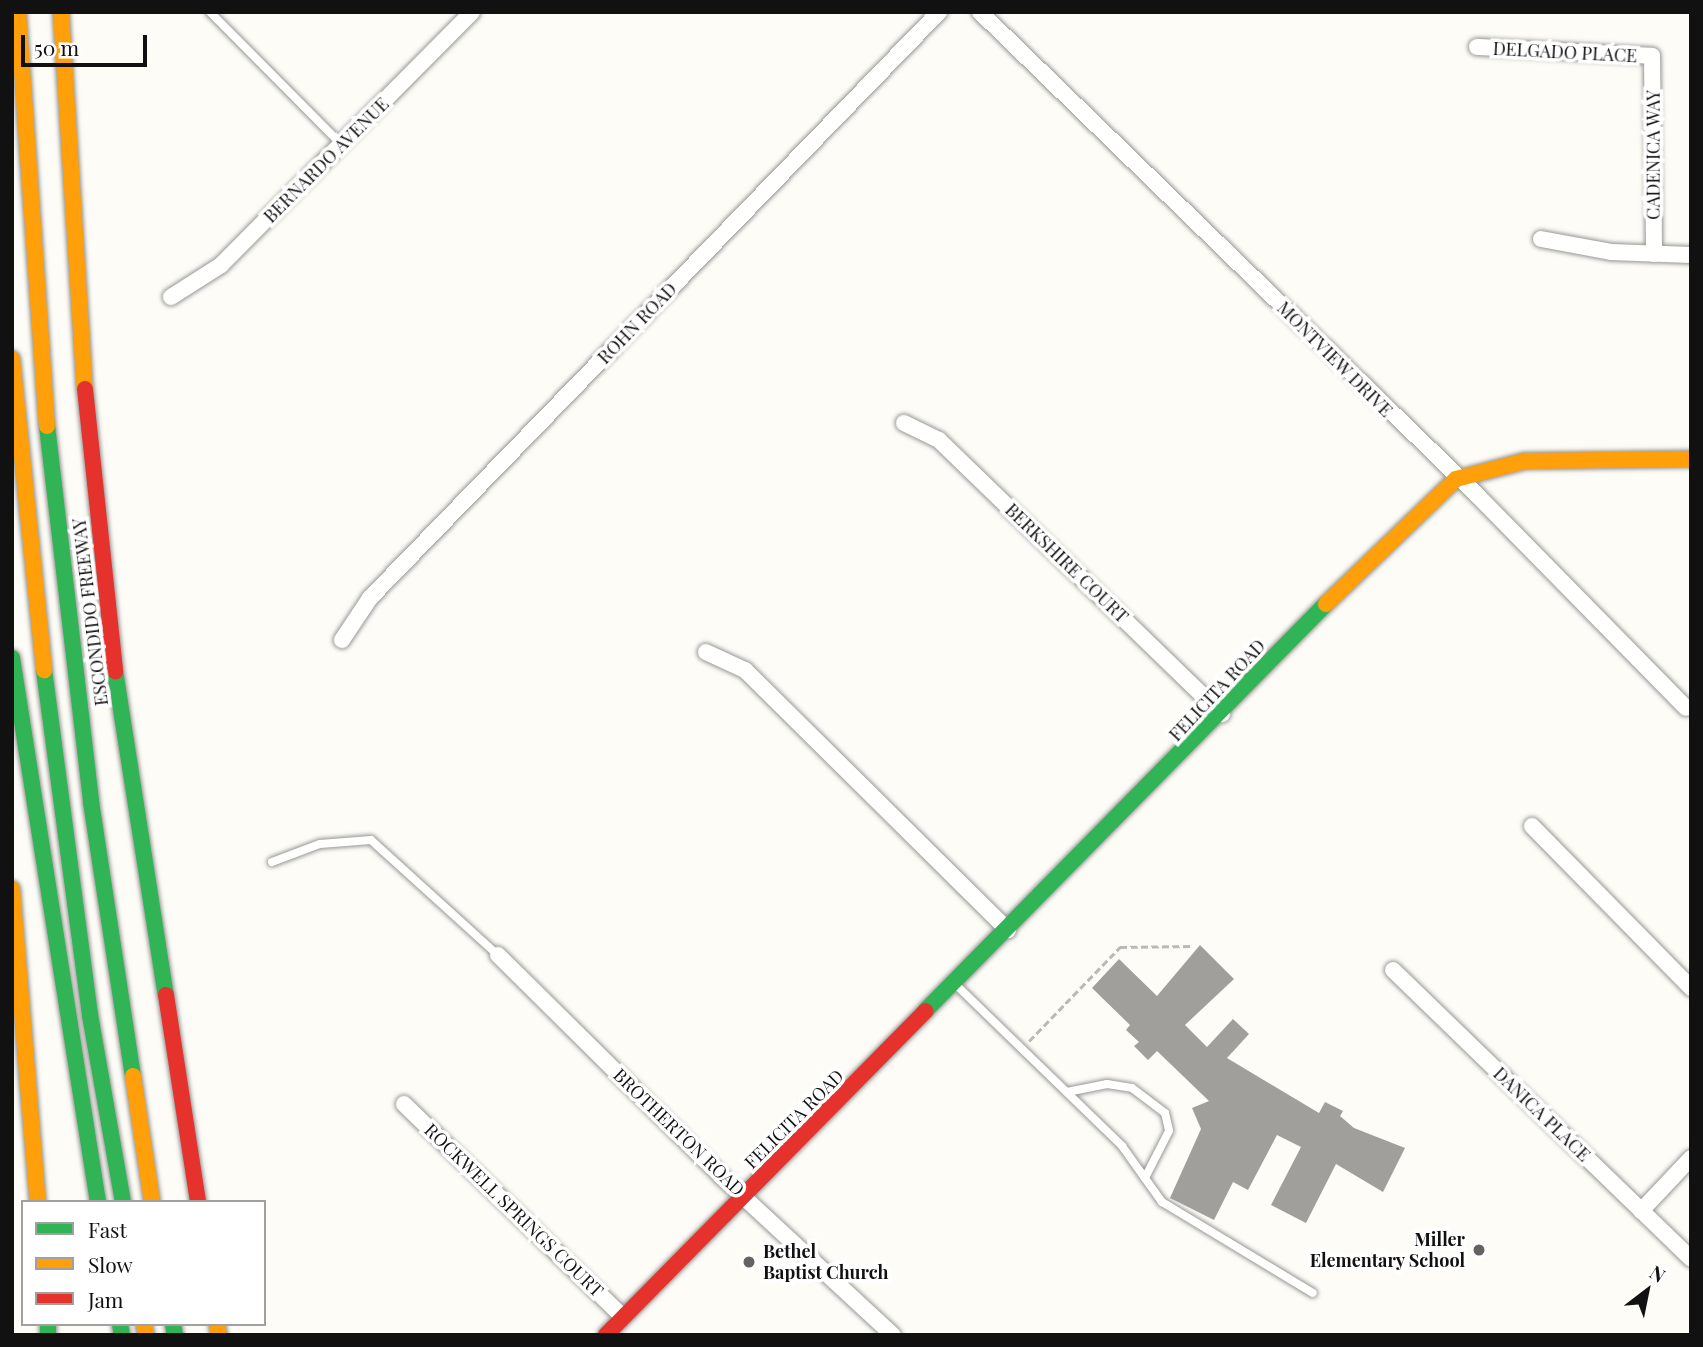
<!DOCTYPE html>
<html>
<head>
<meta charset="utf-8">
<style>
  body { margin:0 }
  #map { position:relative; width:1703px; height:1347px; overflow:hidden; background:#fdfcf7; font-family:"Playfair Display",serif }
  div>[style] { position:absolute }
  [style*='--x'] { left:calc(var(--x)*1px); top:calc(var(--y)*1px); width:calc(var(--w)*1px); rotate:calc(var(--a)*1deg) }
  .building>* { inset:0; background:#a19f9c }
  .path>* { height:2.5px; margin-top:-1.25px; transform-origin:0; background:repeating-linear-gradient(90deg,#b9b9b8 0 7px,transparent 0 10.5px) }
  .roads { filter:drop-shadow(0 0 2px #979795) drop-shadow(0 0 2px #979795) }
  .lane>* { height:8px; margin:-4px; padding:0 4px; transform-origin:4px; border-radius:4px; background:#fffffe }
  .street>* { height:16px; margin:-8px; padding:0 8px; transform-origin:8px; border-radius:8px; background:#fffffe }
  .fast>* { height:16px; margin:-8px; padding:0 8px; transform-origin:8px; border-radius:8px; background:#30b455 }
  .slow>* { height:16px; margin:-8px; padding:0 8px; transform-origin:8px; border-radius:8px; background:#ff9f0a }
  .jam>* { height:16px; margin:-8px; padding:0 8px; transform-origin:8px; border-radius:8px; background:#e5322d }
  .dots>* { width:19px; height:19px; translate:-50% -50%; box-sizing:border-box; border:4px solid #fff; border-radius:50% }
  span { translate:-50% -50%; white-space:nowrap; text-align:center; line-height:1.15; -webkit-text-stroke:7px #fff; paint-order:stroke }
  .street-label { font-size:18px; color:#111 }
  .poi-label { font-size:18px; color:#111; font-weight:700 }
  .right { translate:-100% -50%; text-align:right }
  .left { translate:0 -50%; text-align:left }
  .frame { position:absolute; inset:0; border:14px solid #111; pointer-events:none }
  .legend { position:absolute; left:21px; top:1200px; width:245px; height:126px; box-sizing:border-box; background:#fff; border:2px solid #a0a0a0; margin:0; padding:9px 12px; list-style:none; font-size:21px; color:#111 }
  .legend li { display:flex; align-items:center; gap:14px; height:35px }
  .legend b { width:35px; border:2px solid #a0a0a0 }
  .north { position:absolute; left:1612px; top:1256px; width:70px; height:70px; -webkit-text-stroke:5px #fff; paint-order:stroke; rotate:32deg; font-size:19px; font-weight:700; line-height:28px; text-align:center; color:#111 }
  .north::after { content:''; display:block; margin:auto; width:24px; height:32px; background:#111; clip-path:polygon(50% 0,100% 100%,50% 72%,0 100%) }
  .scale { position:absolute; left:21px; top:35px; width:126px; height:32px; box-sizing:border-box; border:4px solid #111; border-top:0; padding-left:9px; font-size:21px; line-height:24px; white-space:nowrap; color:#111; -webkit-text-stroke:5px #fff; paint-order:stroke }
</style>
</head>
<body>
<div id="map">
  <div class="building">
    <i style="clip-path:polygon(1200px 945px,1234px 979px,1185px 1025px,1207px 1047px,1233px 1019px,1249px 1034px,1227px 1058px,1319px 1113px,1325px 1102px,1343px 1111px,1340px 1116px,1354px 1128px,1405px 1148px,1383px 1192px,1336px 1164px,1306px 1223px,1271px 1205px,1301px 1147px,1277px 1135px,1248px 1190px,1233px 1182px,1214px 1220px,1170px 1198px,1201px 1129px,1192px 1108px,1209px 1101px,1157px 1051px,1148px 1060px,1134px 1046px,1139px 1042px,1126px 1030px,1130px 1025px,1092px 988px,1119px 959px,1157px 996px)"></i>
  </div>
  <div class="path">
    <i style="--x:1029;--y:1041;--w:131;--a:-45.9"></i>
    <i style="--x:1120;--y:947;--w:73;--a:-0.8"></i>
  </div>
  <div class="roads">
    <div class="lane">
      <i style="--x:210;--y:12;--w:186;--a:45.2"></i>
      <i style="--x:272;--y:862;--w:51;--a:-20.6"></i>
      <i style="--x:320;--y:844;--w:51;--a:-4.5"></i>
      <i style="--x:371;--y:840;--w:171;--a:42.2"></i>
      <i style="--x:955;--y:984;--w:233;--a:44.1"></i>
      <i style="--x:1122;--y:1146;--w:69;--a:54.5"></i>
      <i style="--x:1162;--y:1202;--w:176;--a:31.1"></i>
      <i style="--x:1067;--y:1092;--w:41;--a:-11.3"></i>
      <i style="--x:1107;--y:1084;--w:25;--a:9"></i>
      <i style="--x:1132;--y:1088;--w:41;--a:37.1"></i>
      <i style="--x:1165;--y:1113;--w:18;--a:77"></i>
      <i style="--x:1169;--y:1131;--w:53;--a:117.1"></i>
    </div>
    <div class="street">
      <i style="--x:980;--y:12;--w:694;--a:44.18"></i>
      <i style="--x:1478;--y:496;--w:297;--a:45.5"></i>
      <i style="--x:1477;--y:47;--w:175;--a:2.9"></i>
      <i style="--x:1652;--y:56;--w:198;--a:89.4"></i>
      <i style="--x:1541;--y:239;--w:71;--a:10.5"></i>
      <i style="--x:1611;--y:252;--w:80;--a:2.1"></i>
      <i style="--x:171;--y:297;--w:59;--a:-32.6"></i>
      <i style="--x:221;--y:265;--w:356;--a:-45.2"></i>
      <i style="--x:904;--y:423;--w:39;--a:26"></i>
      <i style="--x:939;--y:440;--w:394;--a:44.1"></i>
      <i style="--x:342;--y:640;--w:50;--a:-56.3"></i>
      <i style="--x:370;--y:598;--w:817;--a:-45.84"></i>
      <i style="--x:706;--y:652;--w:43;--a:24.8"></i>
      <i style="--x:745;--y:670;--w:370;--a:44.7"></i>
      <i style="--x:1532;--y:826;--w:227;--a:45.5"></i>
      <i style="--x:498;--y:955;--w:314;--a:44.7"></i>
      <i style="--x:721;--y:1176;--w:234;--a:42.8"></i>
      <i style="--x:1393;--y:970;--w:415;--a:44.1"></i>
      <i style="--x:404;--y:1104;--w:305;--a:44.2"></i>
      <i style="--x:1641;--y:1211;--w:73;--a:-46.7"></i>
    </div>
    <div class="fast">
      <i style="--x:47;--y:426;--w:379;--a:83.3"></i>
      <i style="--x:91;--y:802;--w:277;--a:81.3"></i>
      <i style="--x:12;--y:658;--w:551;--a:81.02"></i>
      <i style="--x:44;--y:670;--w:348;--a:82.4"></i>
      <i style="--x:90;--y:1015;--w:190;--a:80"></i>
      <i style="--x:115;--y:671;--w:328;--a:81.1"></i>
      <i style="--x:925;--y:1011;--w:571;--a:-45.43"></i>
      <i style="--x:48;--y:1324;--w:11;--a:90"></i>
      <i style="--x:120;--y:1324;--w:11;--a:80"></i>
      <i style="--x:173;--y:1324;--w:11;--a:80"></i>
    </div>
    <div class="slow">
      <i style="--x:18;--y:12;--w:415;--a:86"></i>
      <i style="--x:61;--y:12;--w:378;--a:86.4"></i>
      <i style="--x:12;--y:359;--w:313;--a:84.1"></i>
      <i style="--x:1326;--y:604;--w:180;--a:-43.9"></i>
      <i style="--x:1456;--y:479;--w:71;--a:-14.6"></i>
      <i style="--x:1525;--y:461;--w:166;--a:-0.7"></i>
      <i style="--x:12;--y:889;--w:314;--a:85.3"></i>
      <i style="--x:133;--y:1076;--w:127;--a:81.4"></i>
      <i style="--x:144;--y:1324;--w:11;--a:80"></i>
      <i style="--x:217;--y:1324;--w:11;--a:80"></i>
    </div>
    <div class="jam">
      <i style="--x:85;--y:389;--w:284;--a:83.9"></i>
      <i style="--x:166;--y:995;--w:209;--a:81.2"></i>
      <i style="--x:606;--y:1335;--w:455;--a:-45.4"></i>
    </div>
  </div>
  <div class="dots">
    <i style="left:1479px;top:1250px;background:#646362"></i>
    <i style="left:749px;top:1262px;background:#646362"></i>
  </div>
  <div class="street-label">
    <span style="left:1565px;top:52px;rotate:3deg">DELGADO PLACE</span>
    <span style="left:1653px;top:155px;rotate:-90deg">CADENICA WAY</span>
    <span style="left:326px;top:160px;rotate:-45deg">BERNARDO AVENUE</span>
    <span style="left:637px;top:323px;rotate:-46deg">ROHN ROAD</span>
    <span style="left:1335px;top:359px;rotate:45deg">MONTVIEW DRIVE</span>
    <span style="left:1067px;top:563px;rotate:44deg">BERKSHIRE COURT</span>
    <span style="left:90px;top:612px;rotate:-97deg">ESCONDIDO FREEWAY</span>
    <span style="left:1217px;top:690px;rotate:-47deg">FELICITA ROAD</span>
    <span style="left:1542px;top:1114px;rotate:44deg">DANICA PLACE</span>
    <span style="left:794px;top:1119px;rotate:-45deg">FELICITA ROAD</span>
    <span style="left:679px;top:1132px;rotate:44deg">BROTHERTON ROAD</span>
    <span style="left:514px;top:1210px;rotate:44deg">ROCKWELL SPRINGS COURT</span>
  </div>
  <div class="poi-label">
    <span class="right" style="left:1465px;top:1250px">Miller<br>Elementary School</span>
    <span class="left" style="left:763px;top:1262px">Bethel<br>Baptist Church</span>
  </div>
  <div class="frame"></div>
  <ul class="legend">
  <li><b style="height:9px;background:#30b455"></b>Fast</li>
  <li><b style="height:9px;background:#ff9f0a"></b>Slow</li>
  <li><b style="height:9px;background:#e5322d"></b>Jam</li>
  </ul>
  <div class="north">N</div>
  <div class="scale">50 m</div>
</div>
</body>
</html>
